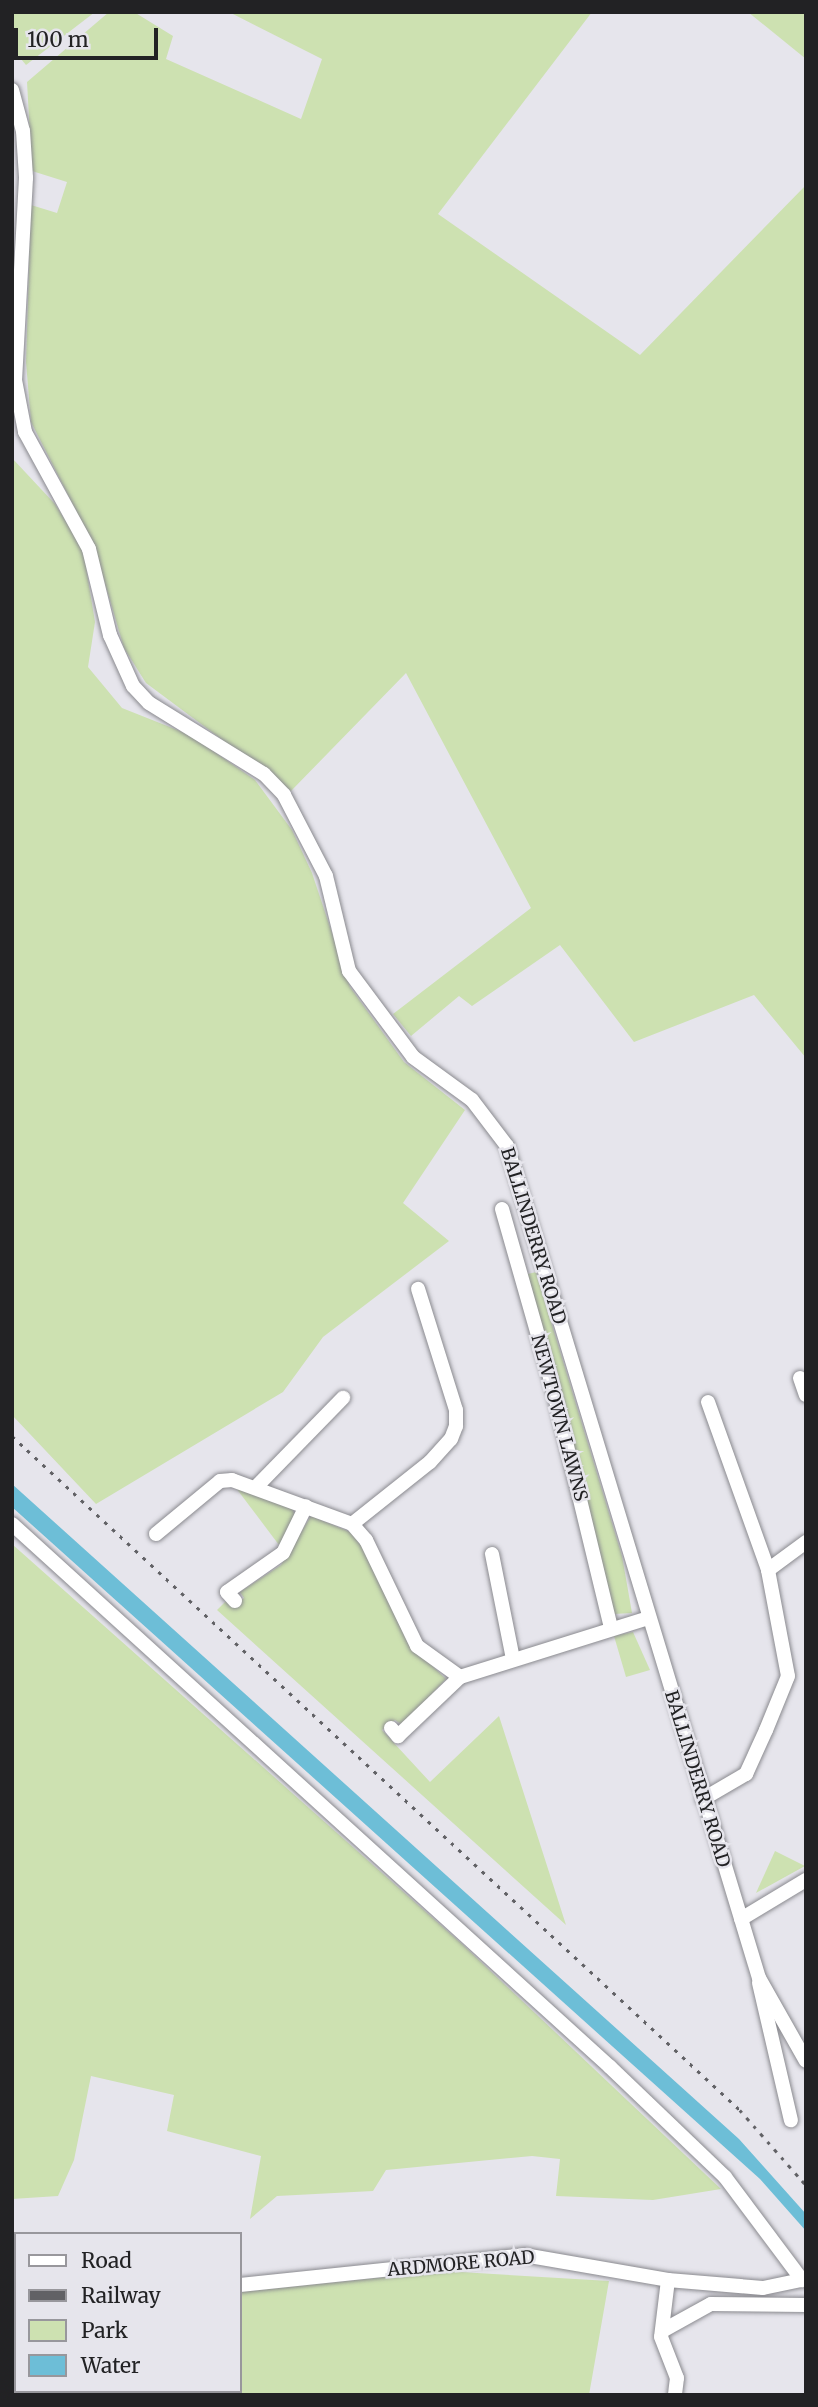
<!DOCTYPE html>
<html>
<head>
<meta charset="utf-8">
<style>
  body { margin:0 }
  #map { position:relative; width:818px; height:2407px; overflow:hidden; background:#e6e5ec; font-family:Merriweather,serif }
  div>[style] { position:absolute }
  [style*='--x'] { left:calc(var(--x)*1px); top:calc(var(--y)*1px); width:calc(var(--w)*1px); rotate:calc(var(--a)*1deg) }
  .green>* { inset:0; background:#cde1b1 }
  .water>* { inset:0; background:#6dbed7 }
  .roads { filter:drop-shadow(0 0 2px #8a8a8f) drop-shadow(0 0 2px #8a8a8f) }
  .minor>* { height:14px; margin:-7px; padding:0 7px; transform-origin:7px; border-radius:7px; background:#fff }
  .rail>* { height:2.5px; margin-top:-1.25px; transform-origin:0; background:repeating-linear-gradient(90deg,#616165 0 3.5px,transparent 0 10.5px) }
  span { translate:-50% -50%; white-space:nowrap; text-align:center; line-height:1.15; -webkit-text-stroke:5px #e6e5ec; paint-order:stroke }
  .street-label { font-size:18px; color:#222224 }
  .frame { position:absolute; inset:0; border:14px solid #222224; pointer-events:none }
  .legend { position:absolute; left:14px; top:2232px; width:228px; height:161px; box-sizing:border-box; background:#e6e5ec; border:2px solid #98979c; margin:0; padding:9px 12px; list-style:none; font-size:21px; color:#222224 }
  .legend li { display:flex; align-items:center; gap:14px; height:35px }
  .legend b { width:35px; border:2px solid #98979c }
  .scale { position:absolute; left:14px; top:28px; width:144px; height:32px; box-sizing:border-box; border:4px solid #222224; border-top:0; padding-left:9px; font-size:21px; line-height:24px; white-space:nowrap; color:#222224; -webkit-text-stroke:5px #e6e5ec; paint-order:stroke }
</style>
</head>
<body>
<div id="map">
  <div class="green">
    <i style="clip-path:polygon(12px 12px,95px 12px,26px 65px,12px 48px)"></i>
    <i style="clip-path:polygon(109px 12px,134px 12px,173px 36px,166px 59px,301px 119px,322px 59px,229px 12px,592px 12px,438px 214px,640px 355px,806px 185px,806px 1058px,754px 995px,634px 1042px,560px 945px,472px 1006px,459px 996px,411px 1036px,393px 1014px,531px 908px,406px 673px,291px 791px,146px 683px,124px 648px,94px 546px,31px 422px,26px 362px,31px 205px,57px 213px,67px 182px,32px 171px,27px 82px)"></i>
    <i style="clip-path:polygon(748px 12px,806px 12px,806px 59px)"></i>
    <i style="clip-path:polygon(12px 458px,55px 504px,83px 549px,95px 622px,88px 667px,122px 708px,190px 735px,255px 780px,292px 830px,312px 873px,350px 987px,404px 1062px,465px 1110px,403px 1203px,449px 1241px,323px 1337px,283px 1392px,96px 1504px,12px 1415px)"></i>
    <i style="clip-path:polygon(536px 1272px,622px 1556px,632px 1613px,614px 1614px,524px 1275px)"></i>
    <i style="clip-path:polygon(236px 1488px,292px 1508px,295px 1515px,279px 1545px)"></i>
    <i style="clip-path:polygon(311px 1516px,350px 1532px,364px 1549px,408px 1643px,446px 1679px,402px 1725px,395px 1720px,382px 1730px,430px 1782px,499px 1716px,566px 1925px,217px 1610px,227px 1600px,233px 1606px,244px 1598px,240px 1592px,281px 1565px)"></i>
    <i style="clip-path:polygon(12px 1544px,462px 1944px,721px 2189px,653px 2200px,556px 2196px,560px 2159px,532px 2156px,386px 2170px,373px 2191px,277px 2196px,250px 2219px,261px 2156px,167px 2131px,174px 2095px,91px 2076px,74px 2160px,58px 2196px,12px 2199px)"></i>
    <i style="clip-path:polygon(633px 1632px,650px 1670px,626px 1677px,614px 1636px)"></i>
    <i style="clip-path:polygon(775px 1851px,805px 1866px,756px 1893px)"></i>
    <i style="clip-path:polygon(444px 2271px,609px 2281px,589px 2395px,89px 2395px,240px 2391px,240px 2292px)"></i>
  </div>
  <div class="water">
    <i style="clip-path:polygon(12px 1484px,739px 2139px,806px 2214px,806px 2231px,760px 2179px,12px 1507px)"></i>
  </div>
  <div class="roads">
    <div class="minor">
      <i style="--x:12;--y:90;--w:42;--a:75"></i>
      <i style="--x:23;--y:131;--w:47;--a:86.3"></i>
      <i style="--x:26;--y:178;--w:202;--a:93.1"></i>
      <i style="--x:15;--y:380;--w:53;--a:79.1"></i>
      <i style="--x:25;--y:432;--w:133;--a:61.3"></i>
      <i style="--x:89;--y:549;--w:89;--a:76.3"></i>
      <i style="--x:110;--y:635;--w:56;--a:65.7"></i>
      <i style="--x:133;--y:686;--w:23;--a:47"></i>
      <i style="--x:149;--y:703;--w:135;--a:31.7"></i>
      <i style="--x:264;--y:774;--w:29;--a:46"></i>
      <i style="--x:284;--y:795;--w:91;--a:62.6"></i>
      <i style="--x:326;--y:876;--w:98;--a:76.4"></i>
      <i style="--x:349;--y:971;--w:107;--a:53.3"></i>
      <i style="--x:413;--y:1057;--w:73;--a:36.1"></i>
      <i style="--x:472;--y:1100;--w:58;--a:52.7"></i>
      <i style="--x:507;--y:1146;--w:869;--a:73.15"></i>
      <i style="--x:759;--y:1978;--w:95;--a:60.5"></i>
      <i style="--x:502;--y:1209;--w:186;--a:74.1"></i>
      <i style="--x:553;--y:1388;--w:247;--a:76.4"></i>
      <i style="--x:800;--y:1378;--w:18;--a:71"></i>
      <i style="--x:708;--y:1402;--w:178;--a:70.3"></i>
      <i style="--x:258;--y:1485;--w:122;--a:-45.7"></i>
      <i style="--x:12;--y:1524;--w:808;--a:42.24"></i>
      <i style="--x:610;--y:2067;--w:159;--a:43.7"></i>
      <i style="--x:725;--y:2177;--w:129;--a:53.2"></i>
      <i style="--x:352;--y:1524;--w:100;--a:-38.5"></i>
      <i style="--x:430;--y:1462;--w:31;--a:-48"></i>
      <i style="--x:451;--y:1439;--w:14;--a:-69"></i>
      <i style="--x:456;--y:1426;--w:16;--a:-90"></i>
      <i style="--x:456;--y:1410;--w:127;--a:-107.4"></i>
      <i style="--x:156;--y:1534;--w:83;--a:-39.6"></i>
      <i style="--x:220;--y:1481;--w:12;--a:-5"></i>
      <i style="--x:232;--y:1480;--w:128;--a:20.1"></i>
      <i style="--x:352;--y:1524;--w:21;--a:49"></i>
      <i style="--x:366;--y:1540;--w:118;--a:64.3"></i>
      <i style="--x:417;--y:1646;--w:53;--a:35.8"></i>
      <i style="--x:460;--y:1677;--w:197;--a:-17.4"></i>
      <i style="--x:492;--y:1554;--w:107;--a:78.7"></i>
      <i style="--x:235;--y:1601;--w:12;--a:-132"></i>
      <i style="--x:227;--y:1592;--w:68;--a:-34.9"></i>
      <i style="--x:283;--y:1553;--w:52;--a:-63.9"></i>
      <i style="--x:391;--y:1728;--w:11;--a:49"></i>
      <i style="--x:398;--y:1736;--w:86;--a:-43.6"></i>
      <i style="--x:703;--y:1799;--w:50;--a:-30.2"></i>
      <i style="--x:746;--y:1774;--w:48;--a:-65.6"></i>
      <i style="--x:766;--y:1730;--w:58;--a:-67.8"></i>
      <i style="--x:788;--y:1676;--w:108;--a:-100.7"></i>
      <i style="--x:768;--y:1570;--w:47;--a:-36.4"></i>
      <i style="--x:741;--y:1919;--w:76;--a:-31"></i>
      <i style="--x:759;--y:1983;--w:141;--a:76.9"></i>
      <i style="--x:668;--y:2280;--w:57;--a:97"></i>
      <i style="--x:661;--y:2337;--w:44;--a:68.7"></i>
      <i style="--x:677;--y:2378;--w:17;--a:97"></i>
      <i style="--x:240;--y:2285;--w:286;--a:-6"></i>
      <i style="--x:524;--y:2255;--w:146;--a:9.8"></i>
      <i style="--x:668;--y:2280;--w:95;--a:4.8"></i>
      <i style="--x:763;--y:2288;--w:44;--a:-11.8"></i>
      <i style="--x:12;--y:2303;--w:4;--a:-14"></i>
      <i style="--x:662;--y:2331;--w:56;--a:-28.9"></i>
      <i style="--x:711;--y:2304;--w:95;--a:0.6"></i>
    </div>
  </div>
  <div class="rail">
    <i style="--x:12;--y:1436;--w:992;--a:42.79"></i>
    <i style="--x:740;--y:2110;--w:100;--a:48.7"></i>
  </div>
  <div class="street-label">
    <span style="left:533px;top:1236px;rotate:73deg">BALLINDERRY ROAD</span>
    <span style="left:559px;top:1418px;rotate:75deg">NEWTOWN LAWNS</span>
    <span style="left:697px;top:1779px;rotate:73deg">BALLINDERRY ROAD</span>
    <span style="left:461px;top:2264px;rotate:-5deg">ARDMORE ROAD</span>
  </div>
  <div class="frame"></div>
  <ul class="legend">
  <li><b style="height:9px;background:#fff"></b>Road</li>
  <li><b style="height:9px;background:#616165"></b>Railway</li>
  <li><b style="height:19px;background:#cde1b1"></b>Park</li>
  <li><b style="height:19px;background:#6dbed7"></b>Water</li>
  </ul>
  <div class="scale">100 m</div>
</div>
</body>
</html>
